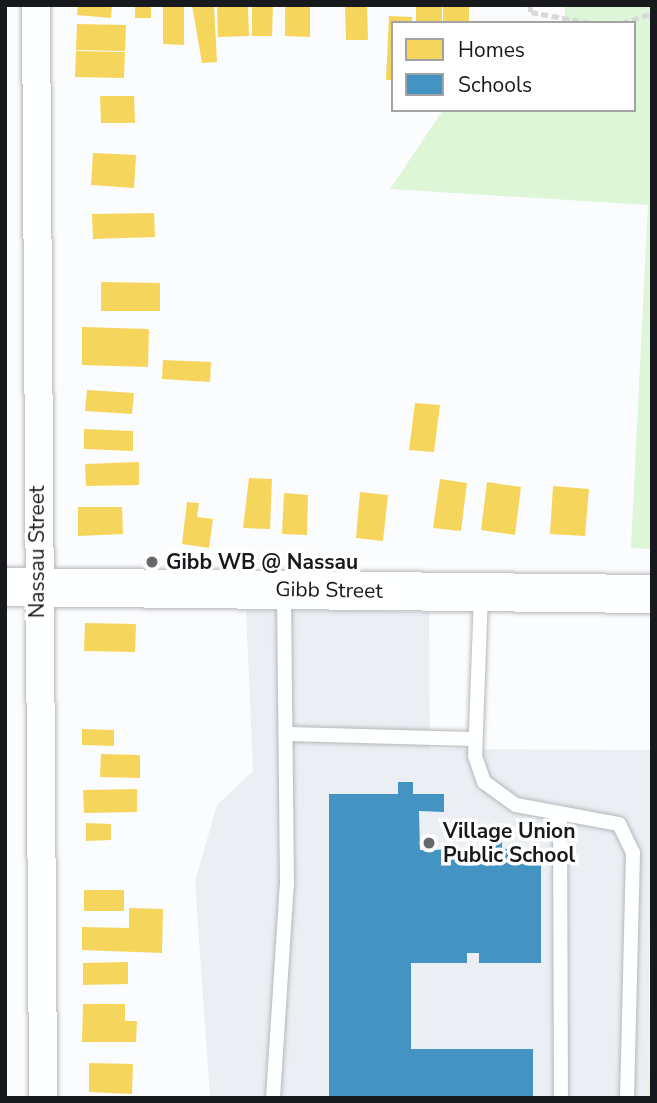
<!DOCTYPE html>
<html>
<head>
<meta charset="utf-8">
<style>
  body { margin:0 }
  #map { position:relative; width:657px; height:1103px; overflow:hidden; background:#fbfcfe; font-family:"Nunito Sans",sans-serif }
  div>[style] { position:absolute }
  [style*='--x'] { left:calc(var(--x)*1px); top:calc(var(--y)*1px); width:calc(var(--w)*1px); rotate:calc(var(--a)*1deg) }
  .built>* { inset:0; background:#ebeff4 }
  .green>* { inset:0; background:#dcf6d7 }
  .homes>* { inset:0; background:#f6d55c }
  .schools>* { inset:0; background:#4393c3 }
  .path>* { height:4.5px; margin-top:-2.25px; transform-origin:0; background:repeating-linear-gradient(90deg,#d8d8d9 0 7px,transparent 0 10.5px) }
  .roads { filter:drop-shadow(0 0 2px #b6b7b9) drop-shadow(0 0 2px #b6b7b9) }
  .lane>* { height:14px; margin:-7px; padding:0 7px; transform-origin:7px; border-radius:7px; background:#feffff }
  .street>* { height:28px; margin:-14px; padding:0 14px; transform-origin:14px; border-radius:14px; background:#feffff }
  .secondary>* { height:38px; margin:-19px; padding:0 19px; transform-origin:19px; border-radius:19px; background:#feffff }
  .dots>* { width:19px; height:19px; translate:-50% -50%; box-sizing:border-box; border:4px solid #fff; border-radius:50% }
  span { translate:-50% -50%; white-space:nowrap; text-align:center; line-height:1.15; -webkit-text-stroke:7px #fff; paint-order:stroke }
  .street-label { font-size:21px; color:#18191c }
  .poi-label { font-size:21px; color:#18191c; font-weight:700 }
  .left { translate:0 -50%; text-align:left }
  .frame { position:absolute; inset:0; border:7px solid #18191c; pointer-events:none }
  .legend { position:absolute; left:391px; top:21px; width:245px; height:91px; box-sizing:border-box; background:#fff; border:2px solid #a3a3a4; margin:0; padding:9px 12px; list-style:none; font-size:21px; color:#18191c }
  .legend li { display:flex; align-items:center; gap:14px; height:35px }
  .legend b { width:35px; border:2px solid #a3a3a4 }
</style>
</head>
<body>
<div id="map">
  <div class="built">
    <i style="clip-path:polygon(246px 610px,429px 612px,430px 749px,652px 750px,648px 1098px,210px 1098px,195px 881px,217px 805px,253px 771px)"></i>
  </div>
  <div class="green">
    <i style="clip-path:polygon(564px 5px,652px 5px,652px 549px,631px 548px,648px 205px,390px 189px,443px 110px,634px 110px,634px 23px,566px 23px)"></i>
    <i style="clip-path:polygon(652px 882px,652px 1098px,648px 1098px)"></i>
  </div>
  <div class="homes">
    <i style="clip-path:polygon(78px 5px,112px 5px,111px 18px,77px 15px)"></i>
    <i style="clip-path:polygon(135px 5px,151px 5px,151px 18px,135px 18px)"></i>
    <i style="clip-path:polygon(163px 5px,184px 5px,184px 45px,163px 44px)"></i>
    <i style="clip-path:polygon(192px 5px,214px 5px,217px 62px,202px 63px)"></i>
    <i style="clip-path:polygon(217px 5px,248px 5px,249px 36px,218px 37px)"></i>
    <i style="clip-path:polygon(252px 5px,273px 5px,272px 36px,252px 36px)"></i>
    <i style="clip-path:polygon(285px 5px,310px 5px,310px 37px,285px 36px)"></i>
    <i style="clip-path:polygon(345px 5px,367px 5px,368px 40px,346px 40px)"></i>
    <i style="clip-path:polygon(416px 5px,442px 5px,442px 23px,416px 23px)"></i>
    <i style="clip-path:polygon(443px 5px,469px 5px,469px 23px,443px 23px)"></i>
    <i style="clip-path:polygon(389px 16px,412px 17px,412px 23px,393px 23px,393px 80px,386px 80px)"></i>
    <i style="clip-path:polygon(77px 24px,126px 25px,125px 51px,76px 50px)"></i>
    <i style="clip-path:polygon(76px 51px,125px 52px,124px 78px,75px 77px)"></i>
    <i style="clip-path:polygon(100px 96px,134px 96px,135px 123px,101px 123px)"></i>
    <i style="clip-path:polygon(93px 153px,136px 155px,134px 188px,91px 185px)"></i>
    <i style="clip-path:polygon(154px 213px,155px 237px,93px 239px,92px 214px)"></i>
    <i style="clip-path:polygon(101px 282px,160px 283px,160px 311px,101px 311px)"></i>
    <i style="clip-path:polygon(82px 327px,149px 329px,148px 367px,82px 365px)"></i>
    <i style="clip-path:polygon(163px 360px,211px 362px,210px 382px,162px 379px)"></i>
    <i style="clip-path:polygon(87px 390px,134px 393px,132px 414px,85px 411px)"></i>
    <i style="clip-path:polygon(415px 403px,440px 405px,434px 452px,409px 450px)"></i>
    <i style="clip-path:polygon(84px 429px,133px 431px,133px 451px,84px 449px)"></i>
    <i style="clip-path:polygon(139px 462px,139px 485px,86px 486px,85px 464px)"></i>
    <i style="clip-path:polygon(249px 478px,272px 479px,270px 529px,243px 528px)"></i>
    <i style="clip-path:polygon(440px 479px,467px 483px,461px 531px,433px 528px)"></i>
    <i style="clip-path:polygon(487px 482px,521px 487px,515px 535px,481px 530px)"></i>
    <i style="clip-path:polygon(553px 486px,589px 489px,585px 536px,550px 534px)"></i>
    <i style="clip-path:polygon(360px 492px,388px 495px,383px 541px,356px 538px)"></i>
    <i style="clip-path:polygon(284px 493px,308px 495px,307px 535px,282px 534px)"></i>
    <i style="clip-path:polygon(187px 502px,199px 503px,197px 517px,213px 519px,209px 548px,182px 544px)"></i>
    <i style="clip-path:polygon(78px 507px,122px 507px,123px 534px,78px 536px)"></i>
    <i style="clip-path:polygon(85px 623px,136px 624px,135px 652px,84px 651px)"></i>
    <i style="clip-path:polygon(82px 729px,114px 730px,114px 746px,82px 745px)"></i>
    <i style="clip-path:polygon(101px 754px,140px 755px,140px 778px,100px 777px)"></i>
    <i style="clip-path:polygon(137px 789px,137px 812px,84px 813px,83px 790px)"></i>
    <i style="clip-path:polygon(86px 823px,111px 824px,111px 840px,86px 841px)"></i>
    <i style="clip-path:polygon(84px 890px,124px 890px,124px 911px,84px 911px)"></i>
    <i style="clip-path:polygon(129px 908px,163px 909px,162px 953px,82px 950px,82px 927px,129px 928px)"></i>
    <i style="clip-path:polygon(128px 962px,128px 984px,83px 985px,83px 963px)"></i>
    <i style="clip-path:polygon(83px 1004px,125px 1004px,125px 1021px,137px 1021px,136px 1042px,82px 1042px)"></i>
    <i style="clip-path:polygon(89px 1063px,133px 1064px,132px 1094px,89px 1092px)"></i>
  </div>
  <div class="schools">
    <i style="clip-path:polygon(398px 782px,413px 782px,413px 794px,444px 794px,444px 812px,419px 811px,420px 850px,487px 849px,487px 839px,502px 839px,502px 849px,541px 849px,541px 963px,479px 963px,479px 953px,467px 953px,467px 963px,411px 963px,411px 1049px,533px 1049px,533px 1098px,329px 1098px,329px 794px,398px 794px)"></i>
  </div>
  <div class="path">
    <i style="--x:530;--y:5;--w:7;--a:82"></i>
    <i style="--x:531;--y:12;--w:60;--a:10.6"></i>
    <i style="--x:622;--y:23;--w:32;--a:-18"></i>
  </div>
  <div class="roads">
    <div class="lane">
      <i style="--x:481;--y:594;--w:162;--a:92.1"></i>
      <i style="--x:475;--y:756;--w:28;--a:71"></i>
      <i style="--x:484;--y:782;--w:39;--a:36"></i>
      <i style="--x:516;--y:805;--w:105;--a:10.5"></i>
      <i style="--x:619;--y:824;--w:32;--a:64"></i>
      <i style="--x:633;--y:853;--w:245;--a:91.4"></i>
      <i style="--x:286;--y:734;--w:189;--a:1.5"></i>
      <i style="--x:560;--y:814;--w:284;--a:89.8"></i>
      <i style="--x:273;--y:1098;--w:214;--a:-86.3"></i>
      <i style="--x:287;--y:884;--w:292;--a:-90.6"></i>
    </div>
    <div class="street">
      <i style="--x:36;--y:5;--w:1093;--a:89.63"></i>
    </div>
    <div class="secondary">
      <i style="--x:5;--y:587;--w:647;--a:0.62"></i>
    </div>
  </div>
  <div class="dots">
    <i style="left:152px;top:562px;background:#67686b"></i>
    <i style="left:429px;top:843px;background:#67686b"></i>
  </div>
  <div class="street-label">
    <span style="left:37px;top:552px;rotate:-90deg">Nassau Street</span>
    <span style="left:329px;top:590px;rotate:1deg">Gibb Street</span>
  </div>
  <div class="poi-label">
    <span class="left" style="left:166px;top:562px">Gibb WB @ Nassau</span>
    <span class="left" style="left:443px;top:843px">Village Union<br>Public School</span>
  </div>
  <div class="frame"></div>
  <ul class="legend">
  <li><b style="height:19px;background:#f6d55c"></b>Homes</li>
  <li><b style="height:19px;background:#4393c3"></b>Schools</li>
  </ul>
</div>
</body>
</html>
